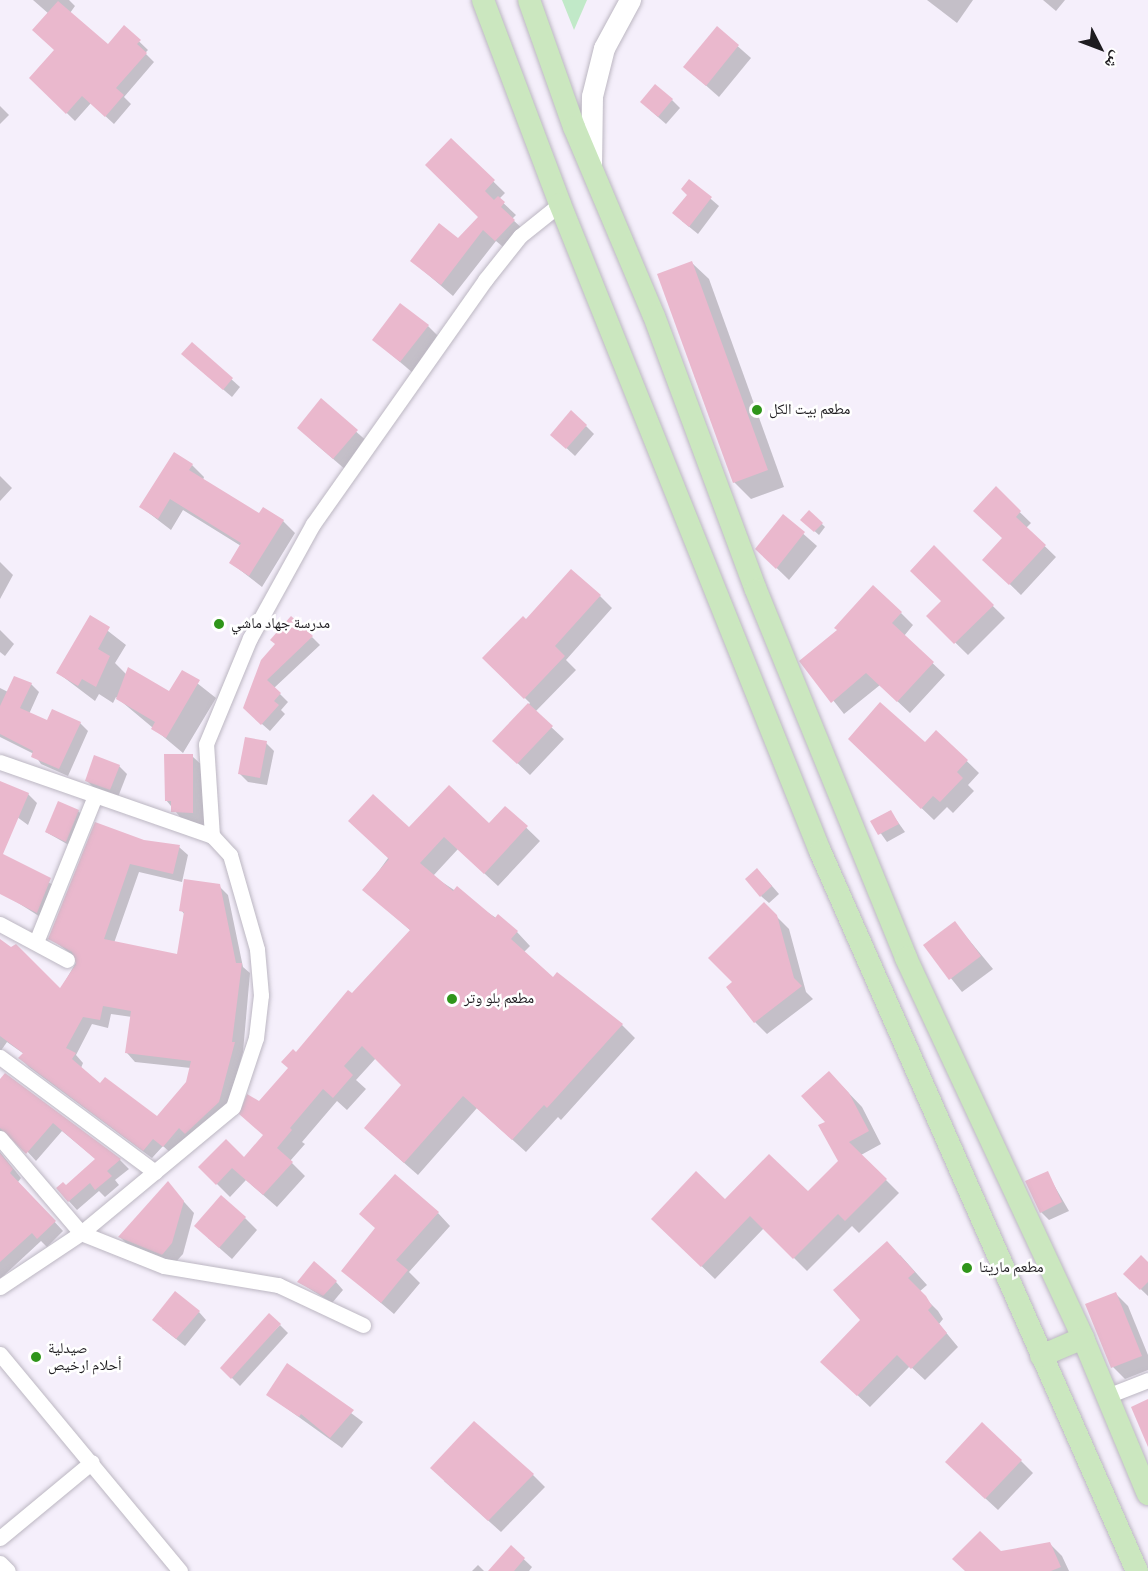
<!DOCTYPE html>
<html>
<head>
<meta charset="utf-8">
<style>
  body { margin:0 }
  #map { position:relative; width:1148px; height:1571px; overflow:hidden; background:#f5effb; font-family:Signika,"Noto Naskh Arabic",sans-serif }
  div>[style] { position:absolute }
  [style*='--x'] { left:calc(var(--x)*1px); top:calc(var(--y)*1px); width:calc(var(--w)*1px); rotate:calc(var(--a)*1deg) }
  .green>* { inset:0; background:#c1e9c8 }
  .shadow>* { inset:0; background:#0003 }
  .building>* { inset:0; background:#eab8cd }
  .roads { filter:drop-shadow(0 0 2px #bcb7c2) drop-shadow(0 0 2px #bcb7c2) }
  .minor>* { height:15px; margin:-7.5px; padding:0 7.5px; transform-origin:7.5px; border-radius:7.5px; background:#fff }
  .secondary>* { height:21px; margin:-10.5px; padding:0 10.5px; transform-origin:10.5px; border-radius:10.5px; background:#fff }
  .primary>* { height:22px; margin:-11px; padding:0 11px; transform-origin:11px; border-radius:11px; background:#cbe7bf }
  .dots>* { width:16px; height:16px; translate:-50% -50%; box-sizing:border-box; border:3px solid #fff; border-radius:50% }
  span { translate:-50% -50%; white-space:nowrap; text-align:center; line-height:1.15; -webkit-text-stroke:5px #fff; paint-order:stroke }
  .poi-label { font-size:15px; color:#1e1c20 }
  .left { translate:0 -50%; text-align:left }
  .north { position:absolute; left:1070px; top:18px; width:60px; height:60px; -webkit-text-stroke:4px #fff; paint-order:stroke; rotate:132deg; font-size:16px; font-weight:700; line-height:24px; text-align:center; color:#1e1c20 }
  .north::after { content:''; display:block; margin:auto; width:21px; height:27px; background:#1e1c20; clip-path:polygon(50% 0,100% 100%,50% 72%,0 100%) }
</style>
</head>
<body>
<div id="map">
  <div class="green">
    <i style="clip-path:polygon(562px 0,587px 0,574px 30px)"></i>
  </div>
  <div class="shadow">
    <i style="clip-path:polygon(33px 0,69px 0,75px 6px,70px 13px,108px 46px,124px 27px,148px 50px,145px 53px,154px 62px,124px 97px,131px 104px,114px 124px,91px 103px,75px 121px,31px 78px,56px 50px,49px 14px)"></i>
    <i style="clip-path:polygon(927px 0,973px 0,957px 23px)"></i>
    <i style="clip-path:polygon(1043px 0,1065px 0,1056px 11px)"></i>
    <i style="clip-path:polygon(717px 28px,751px 58px,719px 97px,685px 67px)"></i>
    <i style="clip-path:polygon(672px 100px,680px 108px,666px 124px,650px 110px)"></i>
    <i style="clip-path:polygon(0 106px,9px 115px,0 124px)"></i>
    <i style="clip-path:polygon(451px 140px,505px 193px,499px 199px,516px 215px,512px 219px,526px 232px,508px 251px,496px 241px,453px 296px,412px 261px,458px 240px,480px 217px)"></i>
    <i style="clip-path:polygon(690px 181px,719px 206px,698px 234px,682px 221px)"></i>
    <i style="clip-path:polygon(692px 263px,709px 279px,784px 487px,751px 499px,734px 482px)"></i>
    <i style="clip-path:polygon(428px 326px,440px 338px,413px 373px,374px 340px)"></i>
    <i style="clip-path:polygon(192px 344px,240px 387px,232px 397px,191px 362px)"></i>
    <i style="clip-path:polygon(321px 401px,369px 443px,346px 470px,311px 440px)"></i>
    <i style="clip-path:polygon(586px 426px,594px 434px,575px 456px,560px 442px)"></i>
    <i style="clip-path:polygon(192px 465px,204px 477px,203px 480px,259px 515px,283px 521px,295px 533px,262px 587px,231px 563px,241px 546px,183px 510px,171px 530px,141px 507px)"></i>
    <i style="clip-path:polygon(0 476px,12px 488px,0 501px)"></i>
    <i style="clip-path:polygon(996px 489px,1031px 523px,1026px 528px,1056px 557px,1021px 595px,995px 570px,1004px 539px)"></i>
    <i style="clip-path:polygon(809px 512px,825px 527px,819px 535px,802px 520px)"></i>
    <i style="clip-path:polygon(783px 516px,817px 546px,789px 580px,757px 549px)"></i>
    <i style="clip-path:polygon(934px 548px,1005px 618px,968px 655px,928px 616px,943px 601px)"></i>
    <i style="clip-path:polygon(0 562px,13px 575px,0 599px)"></i>
    <i style="clip-path:polygon(600px 596px,612px 608px,566px 660px,576px 670px,535px 712px,564px 739px,530px 775px,494px 741px,530px 703px,484px 658px,526px 621px)"></i>
    <i style="clip-path:polygon(901px 613px,913px 625px,904px 636px,945px 675px,910px 713px,880px 685px,844px 714px,802px 661px)"></i>
    <i style="clip-path:polygon(90px 617px,126px 645px,115px 663px,127px 675px,170px 693px,183px 672px,216px 698px,183px 753px,116px 697px,113px 703px,99px 694px,95px 701px,58px 673px)"></i>
    <i style="clip-path:polygon(0 630px,14px 644px,5px 656px,0 652px)"></i>
    <i style="clip-path:polygon(312px 637px,320px 645px,274px 688px,288px 702px,281px 710px,285px 714px,270px 731px,253px 716px,262px 661px)"></i>
    <i style="clip-path:polygon(31px 684px,39px 692px,29px 714px,48px 722px,80px 723px,88px 731px,68px 776px,41px 764px,34px 754px,0 737px,0 688px,8px 692px)"></i>
    <i style="clip-path:polygon(937px 732px,979px 773px,968px 785px,974px 791px,953px 813px,947px 807px,934px 820px,862px 751px,925px 744px)"></i>
    <i style="clip-path:polygon(266px 743px,274px 751px,267px 785px,248px 782px,240px 774px)"></i>
    <i style="clip-path:polygon(192px 756px,205px 768px,205px 825px,185px 823px,166px 800px)"></i>
    <i style="clip-path:polygon(119px 766px,127px 774px,118px 797px,95px 789px,87px 781px)"></i>
    <i style="clip-path:polygon(0 782px,28px 794px,37px 803px,28px 825px,13px 814px,0 829px)"></i>
    <i style="clip-path:polygon(506px 808px,540px 841px,498px 886px,458px 849px,433px 876px,517px 932px,530px 946px,524px 952px,553px 979px,622px 1025px,635px 1038px,561px 1120px,558px 1117px,526px 1152px,477px 1108px,418px 1175px,379px 1141px,403px 1085px,376px 1058px,356px 1080px,366px 1089px,347px 1110px,337px 1101px,302px 1142px,305px 1144px,290px 1161px,305px 1176px,277px 1207px,246px 1180px,230px 1197px,200px 1167px,244px 1159px,264px 1136px,260px 1103px,290px 1068px,296px 1054px,411px 931px,365px 890px,409px 829px,489px 826px)"></i>
    <i style="clip-path:polygon(78px 811px,86px 819px,74px 848px,46px 832px)"></i>
    <i style="clip-path:polygon(890px 811px,905px 832px,887px 842px,872px 821px)"></i>
    <i style="clip-path:polygon(evenodd,144px 841px,179px 847px,188px 855px,182px 882px,139px 872px,114px 943px,178px 956px,185px 915px,181px 910px,219px 886px,228px 895px,243px 967px,250px 973px,243px 1052px,227px 1110px,172px 1154px,163px 1146px,152px 1158px,29px 1067px,20px 1058px,24px 1054px,7px 1042px,0 1052px,0 941px,60px 990px,78px 959px,50px 938px,144px 841px,111px 1014px,132px 1017px,127px 1053px,135px 1062px,191px 1068px,188px 1083px,158px 1118px,100px 1085px,81px 1068px,83px 1063px,76px 1055px,92px 1024px,108px 1028px,111px 1014px)"></i>
    <i style="clip-path:polygon(0 853px,58px 888px,45px 920px,9px 897px,0 883px)"></i>
    <i style="clip-path:polygon(765px 878px,779px 894px,769px 903px,761px 896px)"></i>
    <i style="clip-path:polygon(764px 904px,789px 929px,806px 992px,813px 999px,767px 1034px,755px 1022px,734px 982px)"></i>
    <i style="clip-path:polygon(955px 923px,993px 969px,962px 992px,925px 946px)"></i>
    <i style="clip-path:polygon(6px 1075px,120px 1160px,129px 1169px,115px 1180px,119px 1185px,105px 1197px,99px 1191px,77px 1210px,58px 1189px,66px 1187px,97px 1160px,62px 1131px,36px 1161px,16px 1139px,2px 1139px,0 1145px,0 1082px)"></i>
    <i style="clip-path:polygon(842px 1086px,862px 1107px,881px 1144px,861px 1155px,899px 1193px,859px 1233px,852px 1226px,807px 1271px,764px 1228px,715px 1279px,666px 1232px,725px 1202px,808px 1193px,839px 1161px,827px 1122px)"></i>
    <i style="clip-path:polygon(0 1152px,21px 1178px,18px 1182px,63px 1231px,47px 1247px,41px 1241px,0 1279px)"></i>
    <i style="clip-path:polygon(1047px 1173px,1069px 1211px,1049px 1220px,1041px 1212px)"></i>
    <i style="clip-path:polygon(168px 1184px,194px 1213px,183px 1254px,173px 1265px,131px 1248px,120px 1237px)"></i>
    <i style="clip-path:polygon(438px 1213px,450px 1226px,409px 1272px,420px 1283px,394px 1314px,343px 1271px)"></i>
    <i style="clip-path:polygon(245px 1218px,257px 1230px,232px 1259px,208px 1238px)"></i>
    <i style="clip-path:polygon(900px 1255px,927px 1285px,919px 1292px,938px 1311px,943px 1319px,939px 1324px,958px 1347px,925px 1380px,910px 1366px,870px 1407px,835px 1374px)"></i>
    <i style="clip-path:polygon(1148px 1264px,1148px 1296px,1125px 1274px)"></i>
    <i style="clip-path:polygon(299px 1282px,336px 1282px,343px 1290px,332px 1303px)"></i>
    <i style="clip-path:polygon(1115px 1293px,1128px 1306px,1148px 1355px,1148px 1370px,1125px 1379px,1113px 1367px)"></i>
    <i style="clip-path:polygon(199px 1312px,206px 1320px,185px 1346px,162px 1328px)"></i>
    <i style="clip-path:polygon(280px 1325px,288px 1333px,240px 1386px,230px 1376px)"></i>
    <i style="clip-path:polygon(287px 1365px,363px 1422px,342px 1448px,268px 1395px)"></i>
    <i style="clip-path:polygon(1021px 1461px,1033px 1473px,998px 1510px,959px 1474px)"></i>
    <i style="clip-path:polygon(533px 1475px,545px 1487px,501px 1532px,444px 1481px)"></i>
    <i style="clip-path:polygon(1050px 1544px,1062px 1556px,1069px 1571px,967px 1571px,1001px 1553px)"></i>
    <i style="clip-path:polygon(511px 1547px,532px 1567px,529px 1571px,490px 1571px)"></i>
    <i style="clip-path:polygon(478px 1565px,484px 1571px,472px 1571px)"></i>
  </div>
  <div class="building">
    <i style="clip-path:polygon(58px 1px,108px 44px,124px 25px,141px 40px,137px 44px,147px 53px,116px 88px,124px 95px,105px 117px,82px 96px,66px 114px,29px 78px,54px 50px,32px 30px)"></i>
    <i style="clip-path:polygon(717px 26px,739px 45px,706px 86px,683px 67px)"></i>
    <i style="clip-path:polygon(655px 84px,673px 99px,658px 117px,640px 102px)"></i>
    <i style="clip-path:polygon(451px 138px,495px 180px,485px 191px,494px 200px,498px 196px,505px 202px,501px 207px,515px 220px,495px 241px,483px 230px,441px 285px,410px 261px,439px 223px,458px 238px,478px 217px,425px 165px)"></i>
    <i style="clip-path:polygon(689px 179px,712px 197px,689px 227px,672px 213px,687px 195px,681px 189px)"></i>
    <i style="clip-path:polygon(692px 261px,768px 470px,733px 483px,657px 274px)"></i>
    <i style="clip-path:polygon(400px 303px,429px 325px,400px 362px,372px 340px)"></i>
    <i style="clip-path:polygon(192px 342px,233px 378px,223px 390px,181px 354px)"></i>
    <i style="clip-path:polygon(321px 398px,358px 430px,333px 459px,297px 428px)"></i>
    <i style="clip-path:polygon(571px 410px,587px 425px,566px 449px,550px 435px)"></i>
    <i style="clip-path:polygon(174px 452px,193px 464px,189px 470px,259px 513px,263px 507px,284px 520px,249px 576px,229px 563px,241px 543px,170px 499px,158px 519px,139px 507px)"></i>
    <i style="clip-path:polygon(996px 486px,1021px 511px,1016px 517px,1046px 545px,1009px 585px,982px 560px,1002px 538px,973px 511px)"></i>
    <i style="clip-path:polygon(809px 510px,823px 523px,814px 532px,800px 520px)"></i>
    <i style="clip-path:polygon(783px 514px,805px 532px,776px 569px,755px 549px)"></i>
    <i style="clip-path:polygon(934px 545px,994px 605px,954px 644px,926px 616px,941px 601px,910px 571px)"></i>
    <i style="clip-path:polygon(571px 569px,601px 595px,555px 646px,565px 656px,524px 699px,482px 658px,523px 616px,526px 619px)"></i>
    <i style="clip-path:polygon(873px 585px,902px 612px,892px 623px,934px 662px,897px 702px,866px 673px,831px 703px,799px 661px,837px 630px,834px 628px)"></i>
    <i style="clip-path:polygon(90px 615px,110px 627px,98px 649px,110px 656px,96px 687px,82px 679px,78px 686px,56px 673px)"></i>
    <i style="clip-path:polygon(291px 616px,313px 636px,267px 680px,281px 693px,274px 701px,279px 705px,261px 725px,243px 708px,261px 660px,275px 644px,270px 640px)"></i>
    <i style="clip-path:polygon(128px 667px,169px 691px,182px 670px,200px 680px,166px 738px,151px 729px,155px 722px,116px 699px)"></i>
    <i style="clip-path:polygon(14px 676px,32px 683px,20px 708px,47px 720px,52px 709px,81px 722px,59px 769px,31px 757px,33px 751px,0 734px,0 706px)"></i>
    <i style="clip-path:polygon(880px 702px,925px 742px,936px 730px,968px 760px,957px 772px,963px 778px,940px 802px,933px 796px,921px 809px,848px 739px)"></i>
    <i style="clip-path:polygon(528px 703px,553px 726px,517px 764px,492px 741px)"></i>
    <i style="clip-path:polygon(245px 737px,267px 741px,260px 778px,238px 774px)"></i>
    <i style="clip-path:polygon(164px 754px,193px 754px,193px 813px,171px 812px,171px 801px,165px 801px)"></i>
    <i style="clip-path:polygon(94px 755px,120px 765px,110px 790px,85px 781px)"></i>
    <i style="clip-path:polygon(0 781px,29px 793px,3px 854px,51px 878px,37px 913px,0 894px)"></i>
    <i style="clip-path:polygon(449px 785px,489px 823px,505px 806px,528px 826px,484px 874px,444px 837px,420px 863px,453px 891px,457px 886px,495px 918px,498px 914px,518px 931px,511px 939px,553px 977px,557px 972px,623px 1024px,547px 1108px,544px 1105px,512px 1140px,463px 1096px,404px 1163px,364px 1128px,401px 1085px,362px 1046px,344px 1066px,353px 1075px,333px 1098px,323px 1089px,290px 1128px,292px 1130px,277px 1148px,293px 1162px,263px 1195px,232px 1168px,216px 1185px,198px 1167px,226px 1139px,244px 1157px,263px 1135px,239px 1114px,247px 1094px,259px 1101px,288px 1068px,281px 1062px,293px 1049px,296px 1052px,348px 990px,352px 993px,410px 930px,362px 890px,389px 859px,348px 821px,373px 794px,409px 827px)"></i>
    <i style="clip-path:polygon(58px 801px,79px 810px,66px 842px,45px 832px)"></i>
    <i style="clip-path:polygon(891px 810px,899px 824px,878px 835px,870px 821px)"></i>
    <i style="clip-path:polygon(evenodd,95px 822px,144px 840px,180px 845px,173px 874px,130px 864px,104px 939px,177px 954px,184px 912px,179px 911px,184px 879px,220px 884px,236px 963px,242px 963px,232px 1042px,235px 1042px,219px 1102px,185px 1134px,179px 1128px,163px 1147px,153px 1139px,143px 1151px,18px 1058px,23px 1053px,0 1036px,0 939px,11px 947px,16px 944px,60px 988px,76px 964px,72px 952px,48px 939px,95px 822px,103px 1006px,131px 1011px,125px 1053px,191px 1061px,186px 1082px,157px 1116px,105px 1077px,100px 1083px,72px 1059px,76px 1053px,66px 1048px,83px 1017px,100px 1020px,103px 1006px)"></i>
    <i style="clip-path:polygon(757px 868px,772px 886px,760px 897px,745px 879px)"></i>
    <i style="clip-path:polygon(764px 902px,777px 915px,794px 978px,802px 986px,754px 1023px,726px 987px,732px 982px,708px 958px)"></i>
    <i style="clip-path:polygon(955px 921px,981px 956px,949px 980px,923px 945px)"></i>
    <i style="clip-path:polygon(829px 1071px,849px 1093px,869px 1131px,849px 1142px,887px 1179px,845px 1221px,838px 1214px,793px 1259px,750px 1216px,701px 1267px,651px 1219px,696px 1171px,725px 1199px,769px 1154px,808px 1191px,838px 1161px,818px 1125px,825px 1122px,801px 1096px)"></i>
    <i style="clip-path:polygon(5px 1073px,121px 1159px,107px 1171px,112px 1176px,95px 1190px,90px 1183px,68px 1202px,56px 1188px,63px 1182px,66px 1185px,95px 1159px,53px 1123px,26px 1154px,0 1128px,0 1079px)"></i>
    <i style="clip-path:polygon(0 1153px,13px 1169px,10px 1173px,56px 1221px,37px 1239px,32px 1233px,0 1262px)"></i>
    <i style="clip-path:polygon(1048px 1171px,1062px 1202px,1040px 1213px,1025px 1181px)"></i>
    <i style="clip-path:polygon(395px 1174px,439px 1212px,396px 1260px,408px 1270px,381px 1303px,341px 1271px,375px 1228px,359px 1214px)"></i>
    <i style="clip-path:polygon(168px 1181px,184px 1201px,172px 1243px,162px 1255px,118px 1237px)"></i>
    <i style="clip-path:polygon(221px 1195px,246px 1217px,219px 1248px,194px 1226px)"></i>
    <i style="clip-path:polygon(887px 1241px,915px 1272px,908px 1278px,926px 1296px,932px 1306px,928px 1310px,947px 1333px,911px 1369px,897px 1355px,857px 1396px,820px 1362px,860px 1320px,833px 1290px)"></i>
    <i style="clip-path:polygon(1141px 1255px,1148px 1262px,1148px 1282px,1140px 1290px,1123px 1274px)"></i>
    <i style="clip-path:polygon(314px 1261px,337px 1281px,323px 1296px,297px 1282px)"></i>
    <i style="clip-path:polygon(175px 1291px,200px 1311px,176px 1339px,152px 1320px)"></i>
    <i style="clip-path:polygon(1116px 1292px,1142px 1356px,1111px 1368px,1085px 1304px)"></i>
    <i style="clip-path:polygon(269px 1313px,281px 1324px,231px 1379px,220px 1368px)"></i>
    <i style="clip-path:polygon(287px 1363px,354px 1410px,330px 1438px,301px 1414px,299px 1417px,266px 1395px)"></i>
    <i style="clip-path:polygon(1148px 1399px,1148px 1447px,1131px 1407px)"></i>
    <i style="clip-path:polygon(474px 1421px,534px 1474px,488px 1521px,430px 1468px)"></i>
    <i style="clip-path:polygon(982px 1422px,1022px 1460px,985px 1499px,945px 1462px)"></i>
    <i style="clip-path:polygon(980px 1531px,1001px 1551px,1050px 1542px,1061px 1567px,1051px 1571px,965px 1571px,952px 1559px)"></i>
    <i style="clip-path:polygon(511px 1545px,525px 1558px,514px 1571px,488px 1571px)"></i>
  </div>
  <div class="roads">
    <div class="minor">
      <i style="--x:0;--y:762;--w:225;--a:19.2"></i>
      <i style="--x:0;--y:924;--w:76;--a:28.2"></i>
      <i style="--x:36;--y:942;--w:157;--a:-68"></i>
      <i style="--x:0;--y:1057;--w:193;--a:36.6"></i>
      <i style="--x:0;--y:1138;--w:125;--a:49.5"></i>
      <i style="--x:81;--y:1233;--w:89;--a:21.7"></i>
      <i style="--x:164;--y:1266;--w:116;--a:9.5"></i>
      <i style="--x:278;--y:1285;--w:94;--a:25.2"></i>
      <i style="--x:0;--y:1287;--w:97;--a:-33.7"></i>
      <i style="--x:81;--y:1233;--w:197;--a:-39.7"></i>
      <i style="--x:233;--y:1107;--w:73;--a:-71.6"></i>
      <i style="--x:256;--y:1038;--w:43;--a:-83.4"></i>
      <i style="--x:261;--y:995;--w:46;--a:-95"></i>
      <i style="--x:257;--y:949;--w:98;--a:-106"></i>
      <i style="--x:230;--y:855;--w:26;--a:-133"></i>
      <i style="--x:212;--y:836;--w:92;--a:-93.7"></i>
      <i style="--x:206;--y:744;--w:115;--a:-67.5"></i>
      <i style="--x:250;--y:638;--w:130;--a:-61.1"></i>
      <i style="--x:313;--y:524;--w:299;--a:-54.8"></i>
      <i style="--x:485;--y:280;--w:56;--a:-51.5"></i>
      <i style="--x:520;--y:236;--w:51;--a:-38.7"></i>
      <i style="--x:0;--y:1354;--w:282;--a:50.3"></i>
      <i style="--x:1107;--y:1396;--w:44;--a:-21.3"></i>
      <i style="--x:0;--y:1538;--w:119;--a:-39.6"></i>
      <i style="--x:0;--y:1563;--w:11;--a:45"></i>
    </div>
    <div class="secondary">
      <i style="--x:591;--y:167;--w:71;--a:-89.2"></i>
      <i style="--x:592;--y:96;--w:49;--a:-76"></i>
      <i style="--x:604;--y:48;--w:55;--a:-61.6"></i>
    </div>
    <div class="primary">
      <i style="--x:483;--y:0;--w:218;--a:69.3"></i>
      <i style="--x:560;--y:204;--w:697;--a:68.11"></i>
      <i style="--x:820;--y:851;--w:787;--a:66.24"></i>
      <i style="--x:529;--y:0;--w:135;--a:70.5"></i>
      <i style="--x:574;--y:127;--w:205;--a:67.1"></i>
      <i style="--x:654;--y:316;--w:292;--a:69.6"></i>
      <i style="--x:756;--y:590;--w:397;--a:67.8"></i>
      <i style="--x:906;--y:958;--w:419;--a:65"></i>
      <i style="--x:1083;--y:1338;--w:169;--a:67.4"></i>
      <i style="--x:1041;--y:1356;--w:46;--a:-23.2"></i>
    </div>
  </div>
  <div class="dots">
    <i style="left:757px;top:410px;background:#2f951a"></i>
    <i style="left:219px;top:624px;background:#2f951a"></i>
    <i style="left:452px;top:999px;background:#2f951a"></i>
    <i style="left:967px;top:1268px;background:#2f951a"></i>
    <i style="left:36px;top:1357px;background:#2f951a"></i>
  </div>
  <div class="poi-label">
    <span class="left" style="left:769px;top:410px">مطعم بيت الكل</span>
    <span class="left" style="left:231px;top:624px">مدرسة جهاد ماشي</span>
    <span class="left" style="left:464px;top:999px">مطعم بلو وتر</span>
    <span class="left" style="left:979px;top:1268px">مطعم ماريتا</span>
    <span class="left" style="left:48px;top:1357px">صيدلية<br>أحلام ارخيص</span>
  </div>
  <div class="north">ش</div>
</div>
</body>
</html>
